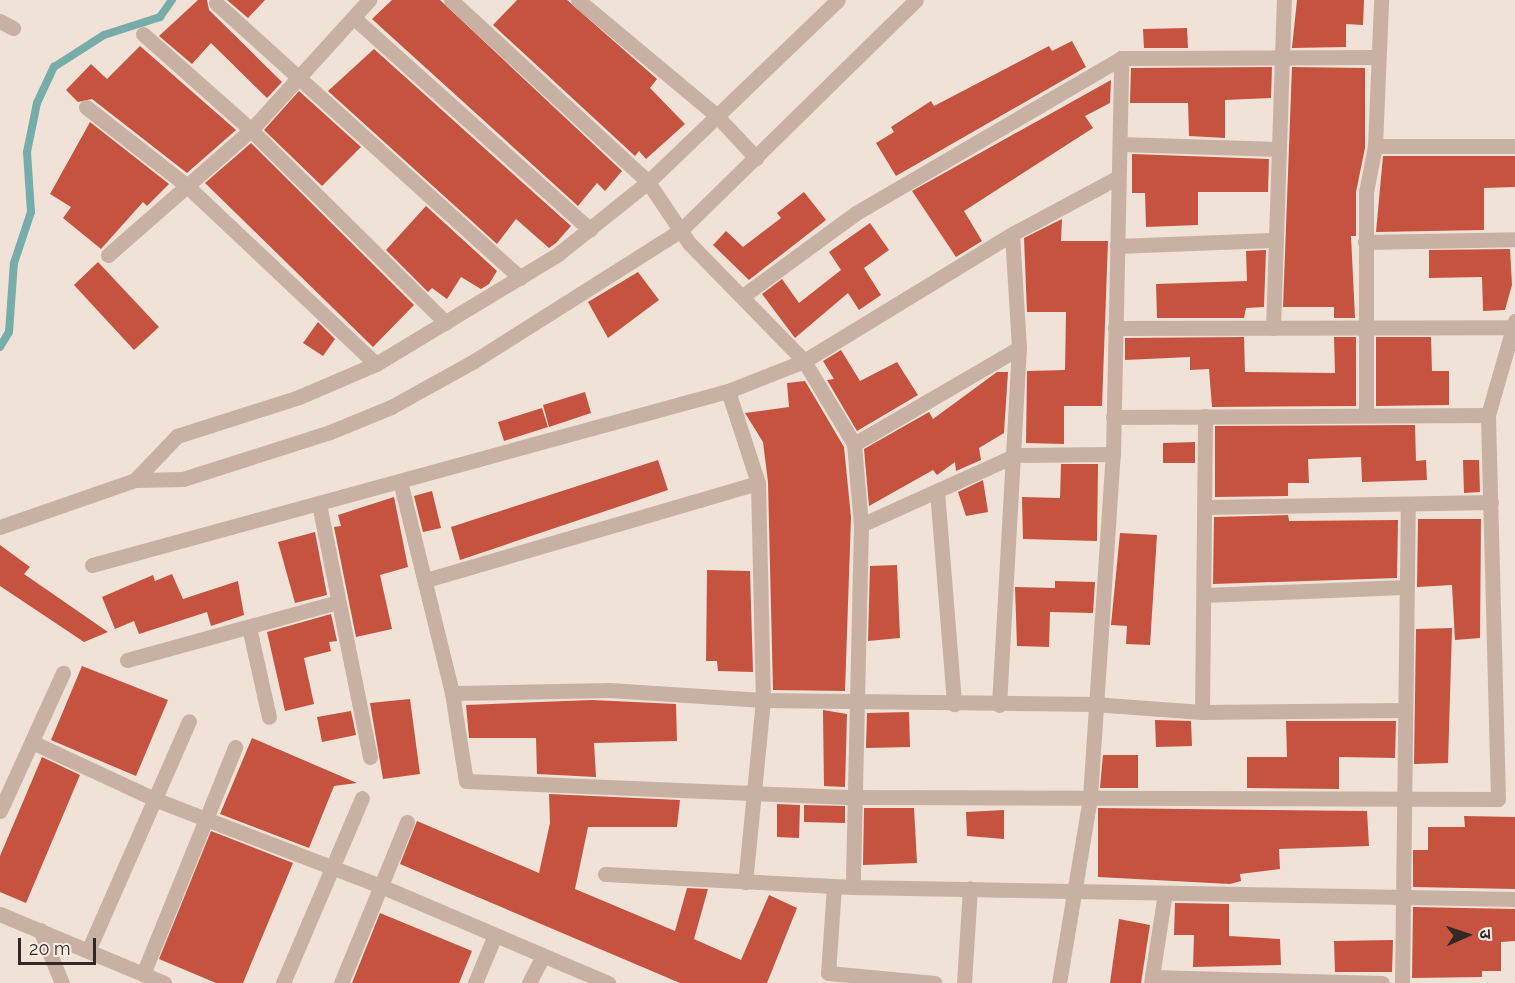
<!DOCTYPE html>
<html>
<head>
<meta charset="utf-8">
<style>
  body { margin:0 }
  #map { position:relative; width:1515px; height:983px; overflow:hidden; background:#f1e2d7; font-family:Raleway,"Noto Sans Devanagari",sans-serif }
  div>[style] { position:absolute }
  [style*='--x'] { left:calc(var(--x)*1px); top:calc(var(--y)*1px); width:calc(var(--w)*1px); rotate:calc(var(--a)*1deg) }
  .stream>* { height:8px; margin:-4px; padding:0 4px; transform-origin:4px; border-radius:4px; background:#76adaa }
  .building>* { inset:0; background:#c6533f }
  .street>* { height:15px; margin:-7.5px; padding:0 7.5px; transform-origin:7.5px; border-radius:7.5px; background:#c8b1a3 }
  span { translate:-50% -50%; white-space:nowrap; text-align:center; line-height:1.15; -webkit-text-stroke:4.5px #f9ece3; paint-order:stroke }
  .north { position:absolute; left:1437px; top:905px; width:60px; height:60px; -webkit-text-stroke:4px #f9ece3; paint-order:stroke; rotate:87deg; font-size:16px; font-weight:700; line-height:24px; text-align:center; color:#332825 }
  .north::after { content:''; display:block; margin:auto; width:21px; height:27px; background:#332825; clip-path:polygon(50% 0,100% 100%,50% 72%,0 100%) }
  .scale { position:absolute; left:18px; top:938px; width:78px; height:27px; box-sizing:border-box; border:3px solid #332825; border-top:0; padding-left:8px; font-size:18px; line-height:21px; white-space:nowrap; color:#332825; -webkit-text-stroke:4px #f9ece3; paint-order:stroke }
</style>
</head>
<body>
<div id="map">
  <div class="stream">
    <i style="--x:0;--y:347;--w:17;--a:-59"></i>
    <i style="--x:9;--y:332;--w:69;--a:-85.9"></i>
    <i style="--x:14;--y:263;--w:54;--a:-71.6"></i>
    <i style="--x:31;--y:212;--w:60;--a:-93.8"></i>
    <i style="--x:27;--y:152;--w:50;--a:-78.5"></i>
    <i style="--x:37;--y:103;--w:40;--a:-65"></i>
    <i style="--x:54;--y:67;--w:59;--a:-32.6"></i>
    <i style="--x:104;--y:35;--w:59;--a:-17.8"></i>
    <i style="--x:160;--y:17;--w:21;--a:-55"></i>
  </div>
  <div class="building">
    <i style="clip-path:polygon(198px 0,207px 0,209px 10px,282px 82px,267px 98px,211px 43px,192px 64px,159px 36px)"></i>
    <i style="clip-path:polygon(227px 0,265px 0,248px 18px)"></i>
    <i style="clip-path:polygon(392px 0,440px 0,622px 171px,605px 191px,597px 183px,578px 206px,372px 19px)"></i>
    <i style="clip-path:polygon(517px 0,567px 0,657px 79px,650px 88px,685px 124px,646px 159px,639px 151px,635px 156px,493px 25px)"></i>
    <i style="clip-path:polygon(1297px 0,1364px 0,1363px 25px,1346px 24px,1346px 47px,1292px 48px)"></i>
    <i style="clip-path:polygon(1187px 28px,1188px 48px,1144px 48px,1143px 29px)"></i>
    <i style="clip-path:polygon(1072px 41px,1086px 67px,896px 176px,876px 143px,894px 132px,891px 127px,931px 101px,934px 106px,1049px 46px,1052px 51px)"></i>
    <i style="clip-path:polygon(140px 46px,236px 130px,187px 173px,92px 99px,78px 102px,66px 90px,91px 64px,107px 79px)"></i>
    <i style="clip-path:polygon(374px 49px,571px 226px,556px 243px,549px 248px,516px 219px,497px 244px,328px 91px)"></i>
    <i style="clip-path:polygon(1272px 67px,1271px 98px,1225px 100px,1225px 138px,1189px 136px,1188px 103px,1130px 103px,1131px 68px)"></i>
    <i style="clip-path:polygon(1292px 67px,1365px 68px,1365px 148px,1356px 192px,1356px 236px,1351px 236px,1355px 318px,1334px 318px,1334px 307px,1283px 307px)"></i>
    <i style="clip-path:polygon(1111px 80px,1110px 103px,1085px 116px,1093px 128px,964px 211px,982px 241px,956px 257px,912px 191px)"></i>
    <i style="clip-path:polygon(299px 91px,361px 147px,322px 186px,264px 130px)"></i>
    <i style="clip-path:polygon(90px 122px,169px 184px,147px 206px,143px 202px,101px 249px,63px 218px,71px 207px,50px 194px)"></i>
    <i style="clip-path:polygon(251px 143px,414px 305px,373px 347px,205px 183px)"></i>
    <i style="clip-path:polygon(1132px 154px,1269px 159px,1268px 192px,1198px 192px,1198px 225px,1146px 227px,1145px 193px,1132px 193px)"></i>
    <i style="clip-path:polygon(1383px 156px,1515px 156px,1515px 187px,1484px 188px,1484px 230px,1376px 232px)"></i>
    <i style="clip-path:polygon(804px 192px,826px 220px,749px 280px,713px 245px,726px 231px,743px 247px,781px 218px,777px 213px)"></i>
    <i style="clip-path:polygon(426px 206px,497px 271px,489px 284px,481px 289px,461px 277px,447px 299px,432px 288px,428px 292px,386px 250px)"></i>
    <i style="clip-path:polygon(1062px 219px,1061px 241px,1108px 241px,1102px 406px,1064px 406px,1064px 444px,1026px 443px,1027px 371px,1065px 370px,1066px 312px,1027px 312px,1024px 238px)"></i>
    <i style="clip-path:polygon(870px 223px,889px 250px,864px 268px,881px 295px,859px 310px,848px 293px,795px 338px,762px 294px,782px 279px,799px 303px,841px 270px,829px 252px)"></i>
    <i style="clip-path:polygon(1510px 249px,1512px 285px,1505px 310px,1483px 311px,1482px 277px,1429px 278px,1429px 250px)"></i>
    <i style="clip-path:polygon(1266px 250px,1264px 307px,1246px 308px,1244px 318px,1157px 318px,1156px 284px,1247px 281px,1246px 251px)"></i>
    <i style="clip-path:polygon(98px 262px,159px 327px,134px 350px,74px 285px)"></i>
    <i style="clip-path:polygon(638px 272px,659px 300px,608px 338px,588px 302px)"></i>
    <i style="clip-path:polygon(318px 322px,335px 339px,323px 356px,303px 343px)"></i>
    <i style="clip-path:polygon(1244px 337px,1245px 372px,1335px 373px,1334px 337px,1356px 337px,1356px 406px,1212px 407px,1209px 369px,1190px 370px,1190px 357px,1125px 360px,1125px 338px)"></i>
    <i style="clip-path:polygon(1376px 337px,1431px 337px,1432px 371px,1449px 371px,1449px 405px,1376px 406px)"></i>
    <i style="clip-path:polygon(841px 350px,860px 381px,897px 362px,918px 395px,857px 431px,827px 380px,834px 379px,823px 361px)"></i>
    <i style="clip-path:polygon(997px 372px,1008px 372px,1004px 433px,979px 448px,981px 460px,956px 471px,955px 462px,937px 475px,933px 470px,869px 506px,864px 449px,929px 412px,933px 419px)"></i>
    <i style="clip-path:polygon(805px 381px,844px 447px,851px 517px,845px 691px,773px 690px,768px 482px,763px 442px,745px 413px,789px 407px,787px 383px)"></i>
    <i style="clip-path:polygon(585px 392px,591px 413px,549px 427px,543px 405px)"></i>
    <i style="clip-path:polygon(542px 408px,548px 427px,504px 441px,498px 422px)"></i>
    <i style="clip-path:polygon(1415px 425px,1416px 461px,1426px 460px,1427px 480px,1362px 482px,1361px 457px,1308px 459px,1309px 483px,1288px 483px,1288px 496px,1215px 497px,1215px 426px)"></i>
    <i style="clip-path:polygon(1195px 442px,1195px 463px,1163px 463px,1163px 443px)"></i>
    <i style="clip-path:polygon(658px 460px,668px 490px,460px 560px,451px 527px)"></i>
    <i style="clip-path:polygon(1463px 460px,1479px 460px,1480px 492px,1464px 493px)"></i>
    <i style="clip-path:polygon(1061px 464px,1098px 464px,1097px 541px,1023px 539px,1022px 497px,1060px 498px)"></i>
    <i style="clip-path:polygon(983px 480px,988px 512px,966px 516px,958px 492px)"></i>
    <i style="clip-path:polygon(432px 491px,441px 528px,423px 532px,414px 496px)"></i>
    <i style="clip-path:polygon(394px 497px,408px 567px,380px 575px,392px 629px,356px 637px,334px 527px,341px 526px,338px 515px)"></i>
    <i style="clip-path:polygon(1288px 515px,1289px 521px,1398px 520px,1397px 578px,1213px 584px,1214px 517px)"></i>
    <i style="clip-path:polygon(1418px 519px,1481px 519px,1480px 638px,1455px 640px,1452px 585px,1417px 587px)"></i>
    <i style="clip-path:polygon(315px 532px,327px 595px,295px 603px,278px 542px)"></i>
    <i style="clip-path:polygon(1120px 533px,1157px 535px,1150px 645px,1126px 644px,1127px 626px,1111px 625px)"></i>
    <i style="clip-path:polygon(0 545px,30px 567px,24px 574px,108px 632px,84px 642px,0 586px)"></i>
    <i style="clip-path:polygon(897px 565px,900px 638px,868px 641px,870px 566px)"></i>
    <i style="clip-path:polygon(707px 570px,750px 571px,753px 672px,718px 671px,717px 661px,706px 661px)"></i>
    <i style="clip-path:polygon(172px 574px,183px 599px,238px 581px,244px 615px,211px 626px,207px 612px,139px 634px,134px 621px,115px 629px,102px 597px,153px 575px,155px 581px)"></i>
    <i style="clip-path:polygon(1055px 581px,1095px 582px,1093px 613px,1050px 612px,1049px 647px,1017px 646px,1015px 587px,1055px 588px)"></i>
    <i style="clip-path:polygon(331px 614px,337px 641px,329px 642px,331px 651px,304px 658px,314px 704px,285px 711px,267px 632px)"></i>
    <i style="clip-path:polygon(1452px 628px,1448px 763px,1414px 764px,1416px 629px)"></i>
    <i style="clip-path:polygon(82px 666px,168px 700px,136px 776px,51px 740px)"></i>
    <i style="clip-path:polygon(410px 699px,420px 774px,383px 779px,370px 703px)"></i>
    <i style="clip-path:polygon(592px 700px,676px 704px,677px 741px,594px 743px,596px 777px,537px 774px,536px 738px,469px 738px,466px 705px)"></i>
    <i style="clip-path:polygon(823px 710px,847px 714px,845px 787px,824px 786px)"></i>
    <i style="clip-path:polygon(351px 711px,356px 735px,322px 742px,317px 717px)"></i>
    <i style="clip-path:polygon(909px 712px,910px 747px,866px 748px,867px 713px)"></i>
    <i style="clip-path:polygon(1155px 720px,1191px 721px,1192px 746px,1156px 747px)"></i>
    <i style="clip-path:polygon(1286px 721px,1396px 721px,1395px 758px,1339px 757px,1339px 789px,1247px 788px,1247px 757px,1287px 757px)"></i>
    <i style="clip-path:polygon(252px 738px,357px 783px,334px 786px,309px 848px,220px 814px)"></i>
    <i style="clip-path:polygon(1103px 755px,1138px 755px,1138px 788px,1100px 788px)"></i>
    <i style="clip-path:polygon(42px 757px,80px 775px,26px 903px,0 892px,0 856px)"></i>
    <i style="clip-path:polygon(549px 794px,680px 800px,677px 827px,588px 827px,575px 889px,675px 931px,687px 888px,708px 889px,694px 939px,741px 960px,769px 895px,797px 908px,767px 983px,680px 983px,400px 864px,417px 821px,539px 873px,550px 823px)"></i>
    <i style="clip-path:polygon(777px 804px,800px 805px,799px 838px,777px 837px)"></i>
    <i style="clip-path:polygon(804px 805px,845px 806px,845px 823px,804px 822px)"></i>
    <i style="clip-path:polygon(864px 808px,914px 808px,917px 863px,863px 865px)"></i>
    <i style="clip-path:polygon(1098px 808px,1367px 811px,1369px 846px,1279px 849px,1280px 869px,1240px 874px,1241px 881px,1230px 884px,1098px 877px)"></i>
    <i style="clip-path:polygon(1004px 810px,1004px 839px,967px 836px,966px 812px)"></i>
    <i style="clip-path:polygon(1464px 816px,1515px 817px,1515px 889px,1413px 887px,1413px 850px,1428px 850px,1428px 827px,1465px 827px)"></i>
    <i style="clip-path:polygon(211px 831px,293px 863px,243px 983px,216px 983px,159px 959px)"></i>
    <i style="clip-path:polygon(1175px 903px,1229px 904px,1229px 936px,1280px 939px,1281px 965px,1193px 967px,1194px 935px,1174px 935px)"></i>
    <i style="clip-path:polygon(1413px 907px,1515px 909px,1515px 941px,1501px 942px,1501px 971px,1482px 971px,1482px 977px,1412px 978px)"></i>
    <i style="clip-path:polygon(380px 913px,472px 951px,459px 983px,352px 983px)"></i>
    <i style="clip-path:polygon(1119px 919px,1150px 925px,1141px 983px,1110px 983px)"></i>
    <i style="clip-path:polygon(1393px 940px,1392px 972px,1335px 972px,1334px 941px)"></i>
  </div>
  <div class="street">
    <i style="--x:451;--y:0;--w:268;--a:42.7"></i>
    <i style="--x:648;--y:182;--w:73;--a:56.1"></i>
    <i style="--x:689;--y:243;--w:165;--a:45.7"></i>
    <i style="--x:804;--y:361;--w:97;--a:58.9"></i>
    <i style="--x:854;--y:444;--w:81;--a:85.1"></i>
    <i style="--x:861;--y:525;--w:362;--a:91.3"></i>
    <i style="--x:578;--y:0;--w:180;--a:39.8"></i>
    <i style="--x:716;--y:115;--w:59;--a:47.1"></i>
    <i style="--x:216;--y:3;--w:410;--a:42.1"></i>
    <i style="--x:354;--y:18;--w:317;--a:41.9"></i>
    <i style="--x:0;--y:21;--w:15;--a:28"></i>
    <i style="--x:143;--y:34;--w:144;--a:41.6"></i>
    <i style="--x:251;--y:130;--w:274;--a:44.7"></i>
    <i style="--x:86;--y:107;--w:127;--a:38"></i>
    <i style="--x:186;--y:185;--w:261;--a:43.3"></i>
    <i style="--x:1120;--y:144;--w:156;--a:1.8"></i>
    <i style="--x:1375;--y:146;--w:140;--a:0"></i>
    <i style="--x:1365;--y:242;--w:150;--a:-1.1"></i>
    <i style="--x:1117;--y:246;--w:157;--a:-2.2"></i>
    <i style="--x:108;--y:255;--w:190;--a:-41.2"></i>
    <i style="--x:251;--y:130;--w:176;--a:-47.8"></i>
    <i style="--x:744;--y:295;--w:139;--a:-36.2"></i>
    <i style="--x:856;--y:213;--w:307;--a:-30.3"></i>
    <i style="--x:1121;--y:58;--w:257;--a:-0.2"></i>
    <i style="--x:1115;--y:328;--w:397;--a:-0.1"></i>
    <i style="--x:1273;--y:328;--w:328;--a:-88.1"></i>
    <i style="--x:728;--y:391;--w:97;--a:71.9"></i>
    <i style="--x:758;--y:483;--w:217;--a:88.7"></i>
    <i style="--x:763;--y:700;--w:183;--a:95.6"></i>
    <i style="--x:1366;--y:413;--w:221;--a:-90"></i>
    <i style="--x:1366;--y:192;--w:47;--a:-78.9"></i>
    <i style="--x:1375;--y:146;--w:146;--a:-87.6"></i>
    <i style="--x:1113;--y:417;--w:375;--a:-0.3"></i>
    <i style="--x:854;--y:444;--w:191;--a:-30.2"></i>
    <i style="--x:135;--y:480;--w:61;--a:-46.3"></i>
    <i style="--x:177;--y:436;--w:128;--a:-17.7"></i>
    <i style="--x:299;--y:397;--w:84;--a:-23.2"></i>
    <i style="--x:376;--y:364;--w:213;--a:-31.1"></i>
    <i style="--x:558;--y:254;--w:115;--a:-38.7"></i>
    <i style="--x:648;--y:182;--w:263;--a:-43.8"></i>
    <i style="--x:400;--y:481;--w:218;--a:76.2"></i>
    <i style="--x:452;--y:693;--w:89;--a:81"></i>
    <i style="--x:466;--y:781;--w:388;--a:2.4"></i>
    <i style="--x:854;--y:797;--w:644;--a:0.18"></i>
    <i style="--x:1498;--y:799;--w:384;--a:-91.5"></i>
    <i style="--x:1488;--y:415;--w:98;--a:-74"></i>
    <i style="--x:937;--y:491;--w:214;--a:85.4"></i>
    <i style="--x:319;--y:504;--w:258;--a:78.6"></i>
    <i style="--x:1206;--y:507;--w:285;--a:-1"></i>
    <i style="--x:861;--y:525;--w:170;--a:-24.3"></i>
    <i style="--x:1016;--y:455;--w:97;--a:-0.6"></i>
    <i style="--x:0;--y:527;--w:143;--a:-19.2"></i>
    <i style="--x:135;--y:480;--w:48;--a:-1.2"></i>
    <i style="--x:183;--y:479;--w:154;--a:-17.7"></i>
    <i style="--x:330;--y:432;--w:66;--a:-22.3"></i>
    <i style="--x:391;--y:407;--w:95;--a:-29"></i>
    <i style="--x:474;--y:361;--w:244;--a:-32.3"></i>
    <i style="--x:680;--y:231;--w:330;--a:-44.4"></i>
    <i style="--x:92;--y:565;--w:659;--a:-15.3"></i>
    <i style="--x:728;--y:391;--w:82;--a:-21.5"></i>
    <i style="--x:804;--y:361;--w:244;--a:-31.4"></i>
    <i style="--x:1012;--y:234;--w:119;--a:-28.1"></i>
    <i style="--x:426;--y:580;--w:346;--a:-16.3"></i>
    <i style="--x:1205;--y:595;--w:199;--a:-2.3"></i>
    <i style="--x:249;--y:627;--w:92;--a:77.5"></i>
    <i style="--x:127;--y:660;--w:218;--a:-15.4"></i>
    <i style="--x:452;--y:693;--w:157;--a:-1.1"></i>
    <i style="--x:609;--y:690;--w:154;--a:3.7"></i>
    <i style="--x:763;--y:700;--w:330;--a:0.7"></i>
    <i style="--x:1093;--y:704;--w:109;--a:4.2"></i>
    <i style="--x:1202;--y:712;--w:201;--a:-0.6"></i>
    <i style="--x:999;--y:705;--w:358;--a:-86.8"></i>
    <i style="--x:1019;--y:348;--w:114;--a:-93.5"></i>
    <i style="--x:1202;--y:712;--w:296;--a:-89.4"></i>
    <i style="--x:32;--y:742;--w:135;--a:25"></i>
    <i style="--x:154;--y:799;--w:245;--a:21"></i>
    <i style="--x:383;--y:887;--w:245;--a:23.1"></i>
    <i style="--x:0;--y:811;--w:152;--a:-65.5"></i>
    <i style="--x:605;--y:874;--w:248;--a:3"></i>
    <i style="--x:853;--y:887;--w:662;--a:1.04"></i>
    <i style="--x:834;--y:886;--w:87;--a:93.9"></i>
    <i style="--x:828;--y:973;--w:107;--a:5.3"></i>
    <i style="--x:0;--y:914;--w:178;--a:22.8"></i>
    <i style="--x:40;--y:930;--w:57;--a:67.5"></i>
    <i style="--x:88;--y:951;--w:251;--a:-66.3"></i>
    <i style="--x:143;--y:974;--w:245;--a:-67.9"></i>
    <i style="--x:1152;--y:977;--w:230;--a:1.5"></i>
    <i style="--x:283;--y:983;--w:201;--a:-66.9"></i>
    <i style="--x:341;--y:983;--w:174;--a:-67.7"></i>
    <i style="--x:475;--y:983;--w:52;--a:-67.4"></i>
    <i style="--x:529;--y:983;--w:31;--a:-63"></i>
    <i style="--x:964;--y:983;--w:95;--a:-86.4"></i>
    <i style="--x:1059;--y:983;--w:189;--a:-80.5"></i>
    <i style="--x:1090;--y:797;--w:344;--a:-86.2"></i>
    <i style="--x:1113;--y:454;--w:396;--a:-88.8"></i>
    <i style="--x:1151;--y:983;--w:91;--a:-81.2"></i>
    <i style="--x:1402;--y:983;--w:478;--a:-89.3"></i>
  </div>
  <div class="north">उ</div>
  <div class="scale">20 m</div>
</div>
</body>
</html>
